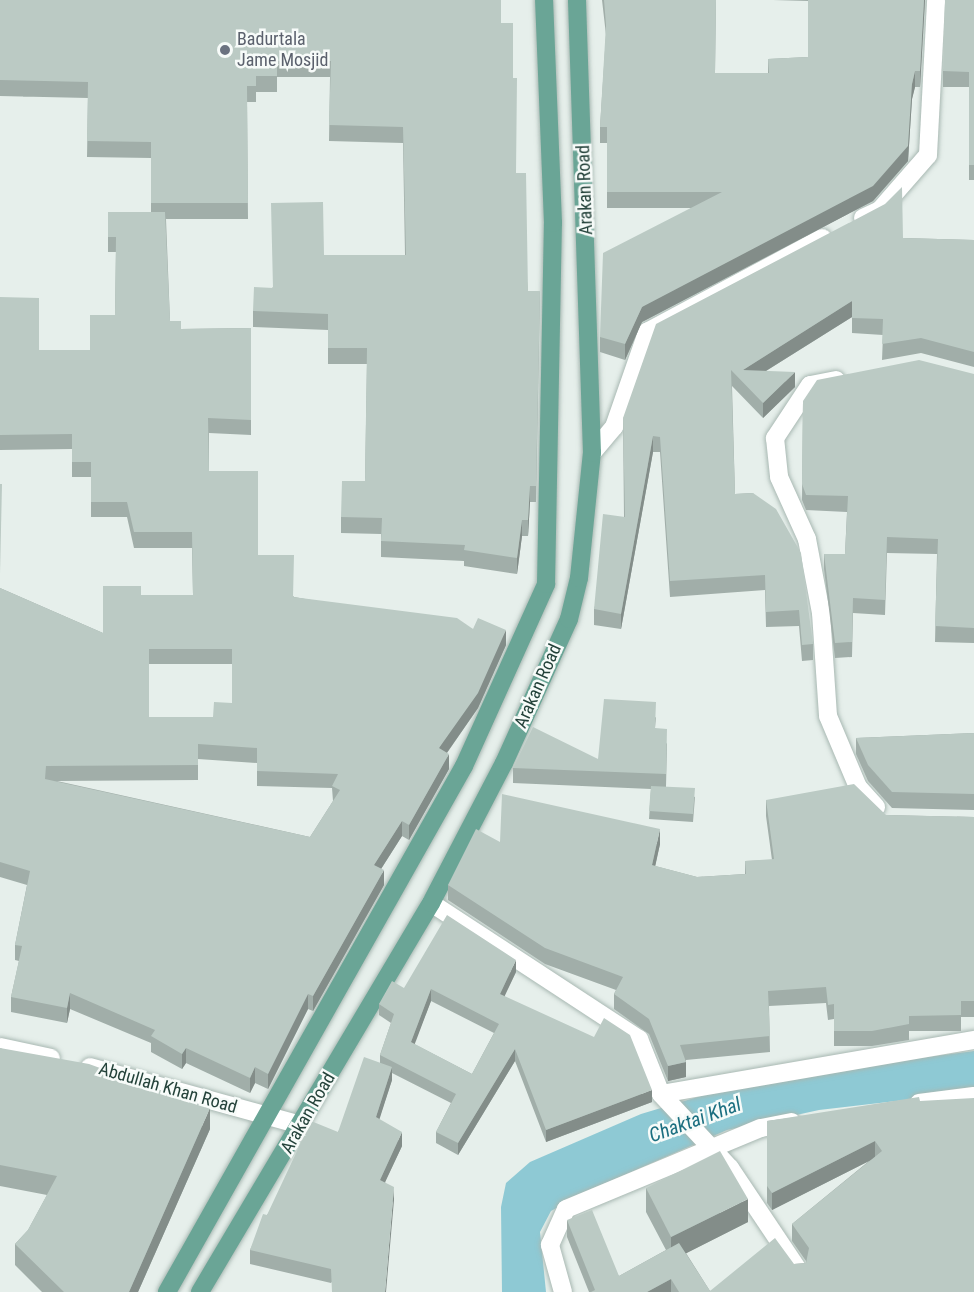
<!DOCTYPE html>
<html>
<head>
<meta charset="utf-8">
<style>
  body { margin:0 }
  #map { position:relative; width:974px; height:1292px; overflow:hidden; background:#e6efeb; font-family:"Roboto Condensed",sans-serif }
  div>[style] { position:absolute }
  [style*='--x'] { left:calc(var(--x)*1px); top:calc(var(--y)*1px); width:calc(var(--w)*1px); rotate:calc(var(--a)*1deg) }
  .water>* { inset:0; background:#8ec9d4 }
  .roads { filter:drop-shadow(0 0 2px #a8b8b2) drop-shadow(0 0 2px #a8b8b2) }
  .minor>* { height:18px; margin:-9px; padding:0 9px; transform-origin:9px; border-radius:9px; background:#fff }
  .major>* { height:18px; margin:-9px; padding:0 9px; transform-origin:9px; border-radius:9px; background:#6aa596 }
  .wall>* { inset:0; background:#a1aea9 }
  .shaded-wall>* { inset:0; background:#838d89 }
  .building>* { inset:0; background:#bbcac4 }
  .dots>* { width:16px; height:16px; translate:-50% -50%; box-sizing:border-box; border:3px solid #f7fbf9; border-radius:50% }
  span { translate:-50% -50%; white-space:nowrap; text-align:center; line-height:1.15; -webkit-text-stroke:5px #f7fbf9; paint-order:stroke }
  .worship-label { font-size:18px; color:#5b616d }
  .left { translate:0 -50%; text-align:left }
  .street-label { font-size:18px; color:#24423a }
  .water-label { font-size:20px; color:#1c6f80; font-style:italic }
</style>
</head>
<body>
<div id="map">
  <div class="water">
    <i style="clip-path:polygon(974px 1051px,974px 1092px,819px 1110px,727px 1130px,590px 1190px,551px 1211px,540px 1232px,546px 1292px,502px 1292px,501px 1207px,506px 1183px,530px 1162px,641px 1114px,711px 1093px,812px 1072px)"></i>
  </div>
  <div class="roads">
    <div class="minor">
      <i style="--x:863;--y:218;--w:19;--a:-25"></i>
      <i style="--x:880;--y:210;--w:73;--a:-48.9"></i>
      <i style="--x:928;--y:155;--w:155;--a:-87"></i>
      <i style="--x:836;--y:380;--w:26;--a:169"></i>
      <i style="--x:810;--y:385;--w:64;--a:123.4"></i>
      <i style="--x:775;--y:438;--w:39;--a:84"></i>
      <i style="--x:779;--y:477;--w:68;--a:65.7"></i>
      <i style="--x:807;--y:539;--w:75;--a:79.3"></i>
      <i style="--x:821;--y:613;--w:103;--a:86.1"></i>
      <i style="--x:828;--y:716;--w:77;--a:67.1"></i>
      <i style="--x:858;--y:787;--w:27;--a:48"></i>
      <i style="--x:592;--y:453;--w:34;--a:-50"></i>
      <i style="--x:614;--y:427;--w:101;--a:-70.8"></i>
      <i style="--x:647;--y:332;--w:199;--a:-28.2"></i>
      <i style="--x:431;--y:903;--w:249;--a:33.2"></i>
      <i style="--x:639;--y:1039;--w:59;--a:68.2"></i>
      <i style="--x:661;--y:1094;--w:101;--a:47"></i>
      <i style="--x:730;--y:1168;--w:124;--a:56.2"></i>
      <i style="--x:0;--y:1047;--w:52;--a:12.2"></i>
      <i style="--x:90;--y:1067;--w:219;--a:15.4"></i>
      <i style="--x:661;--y:1094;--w:318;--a:-9.8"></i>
      <i style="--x:919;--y:1103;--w:55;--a:-7.3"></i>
      <i style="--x:563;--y:1292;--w:49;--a:-105.5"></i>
      <i style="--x:550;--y:1245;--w:39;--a:-66"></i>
      <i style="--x:566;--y:1209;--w:211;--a:-22.6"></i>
      <i style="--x:761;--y:1128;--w:31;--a:-11"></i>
    </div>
    <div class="major">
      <i style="--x:167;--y:1292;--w:604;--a:-60.55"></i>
      <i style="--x:464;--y:766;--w:200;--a:-65.7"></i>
      <i style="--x:546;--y:584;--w:361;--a:-88.9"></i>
      <i style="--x:553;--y:223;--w:223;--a:-92.3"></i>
      <i style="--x:200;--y:1292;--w:452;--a:-59.3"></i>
      <i style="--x:431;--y:903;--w:158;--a:-62.5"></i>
      <i style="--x:504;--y:763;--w:158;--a:-65.7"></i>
      <i style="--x:569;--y:619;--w:42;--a:-76.3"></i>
      <i style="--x:579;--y:578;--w:126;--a:-84.1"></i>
      <i style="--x:592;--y:453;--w:453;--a:-91.9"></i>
    </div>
  </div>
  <div class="wall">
    <i style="clip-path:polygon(evenodd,0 0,501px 23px,513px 78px,516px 173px,528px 291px,540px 291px,536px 502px,530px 502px,528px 536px,522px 536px,517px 574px,464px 566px,464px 561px,381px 557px,381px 534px,341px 533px,341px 517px,365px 481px,367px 364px,328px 364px,328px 330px,253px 327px,253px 311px,273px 287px,324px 255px,405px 255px,403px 143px,329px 141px,330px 77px,277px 77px,277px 92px,256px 92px,256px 102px,247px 102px,248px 219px,166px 219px,170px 321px,181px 329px,251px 328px,251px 435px,209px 433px,209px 471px,258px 555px,294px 597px,473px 629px,506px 645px,478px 708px,447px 753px,449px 769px,409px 840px,402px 836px,381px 869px,384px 885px,313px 1011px,308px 1009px,268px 1089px,255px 1083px,250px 1093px,186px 1063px,182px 1069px,151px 1052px,151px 1043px,70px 1009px,67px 1023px,11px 1012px,11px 997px,19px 961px,15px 960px,15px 945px,27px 885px,0 877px,0 484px,0 588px,103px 633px,141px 595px,193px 595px,192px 548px,134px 548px,127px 517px,91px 517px,91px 477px,72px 477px,72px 449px,0 450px,0 297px,39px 350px,90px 350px,115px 315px,116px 252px,108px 252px,108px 212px,151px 212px,151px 158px,87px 157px,88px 98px,0 96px,0 0,149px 664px,232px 664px,232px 703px,213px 717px,149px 717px,149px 664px,0 0,198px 759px,257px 763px,257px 786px,332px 788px,333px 801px,310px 837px,57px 781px,198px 780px,198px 759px)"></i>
    <i style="clip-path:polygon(602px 0,716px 0,715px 73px,768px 73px,768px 59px,808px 57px,808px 1px,773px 0,925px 0,920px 87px,915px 87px,912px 99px,908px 161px,873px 201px,642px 322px,625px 360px,600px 352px,600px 337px,691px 208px,607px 208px,607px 143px,600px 143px,600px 127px,606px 35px)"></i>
    <i style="clip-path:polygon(974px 0,974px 180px,969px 180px,969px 87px,943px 87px,943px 71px)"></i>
    <i style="clip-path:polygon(903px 238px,974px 240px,974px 367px,921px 353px,882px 360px,883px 335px,852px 333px,852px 317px,766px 371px,795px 387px,763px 418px,732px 386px,735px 494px,753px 493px,813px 644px,813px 660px,802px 661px,799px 626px,766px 627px,765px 590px,670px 597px,660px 452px,653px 452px,621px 629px,594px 625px,594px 609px,624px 517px,623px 418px)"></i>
    <i style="clip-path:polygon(974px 374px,974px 643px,935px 642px,937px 554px,887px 553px,885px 615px,853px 613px,852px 657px,835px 658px,824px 569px,824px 554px,845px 554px,847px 512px,806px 510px,802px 500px,803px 401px)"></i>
    <i style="clip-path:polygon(656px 717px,655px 728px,667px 744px,666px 787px,695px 797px,693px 822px,649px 819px,651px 789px,513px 783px,513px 768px,598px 759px)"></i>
    <i style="clip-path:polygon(974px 733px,974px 810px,892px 808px,868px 781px,856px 754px,856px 738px)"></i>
    <i style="clip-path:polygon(766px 800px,886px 815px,974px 817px,974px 1017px,961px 1017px,961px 1031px,909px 1031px,909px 1040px,872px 1046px,834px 1046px,834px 1019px,828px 1020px,826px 1003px,769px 1006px,770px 1052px,686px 1060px,686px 1077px,668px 1081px,649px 1034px,614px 1009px,614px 994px,616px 990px,545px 964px,448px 900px,448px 885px,500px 842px,660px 844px,655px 866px,697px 877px,745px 874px,745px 861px,772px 860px,766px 816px)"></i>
    <i style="clip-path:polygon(evenodd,516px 972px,504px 996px,652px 1102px,546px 1142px,515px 1061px,458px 1155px,436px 1143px,436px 1132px,451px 1103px,392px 1073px,392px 1080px,379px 1119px,402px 1146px,385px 1182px,394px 1200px,331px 1283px,250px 1264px,250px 1250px,267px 1215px,338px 1132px,380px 1063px,380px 1055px,391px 1023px,379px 1015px,379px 1004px,404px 988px,516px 972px,431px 1001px,494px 1033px,472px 1074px,414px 1044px,431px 1001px)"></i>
    <i style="clip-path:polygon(0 1048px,210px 1129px,138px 1292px,42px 1292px,15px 1265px,15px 1244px,28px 1230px,47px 1195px,0 1186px)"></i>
    <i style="clip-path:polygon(920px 1101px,974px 1292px,589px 1292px,567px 1237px,567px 1220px,619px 1276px,666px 1250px,646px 1212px,646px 1188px,748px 1222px,686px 1253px,710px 1291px,794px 1264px,806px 1263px,806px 1261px,792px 1241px,792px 1224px,869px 1161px,772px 1210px,767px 1203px,767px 1121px)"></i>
  </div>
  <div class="shaded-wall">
    <i style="clip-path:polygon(924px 0,925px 0,920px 87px,920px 71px)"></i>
    <i style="clip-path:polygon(915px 71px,915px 87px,912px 99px,908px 161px,873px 201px,642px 322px,625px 360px,625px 344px,642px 307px,912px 84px)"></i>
    <i style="clip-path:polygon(852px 301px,852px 317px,745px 384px,743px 370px)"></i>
    <i style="clip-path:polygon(795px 372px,795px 387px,763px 418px,763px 403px)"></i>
    <i style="clip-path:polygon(653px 436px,653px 452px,621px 629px,621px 614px)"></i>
    <i style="clip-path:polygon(530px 486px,530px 502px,528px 536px,528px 520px)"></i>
    <i style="clip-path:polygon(522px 520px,522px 536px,517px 574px,517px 558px)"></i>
    <i style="clip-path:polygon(506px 630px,506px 645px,478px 708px,439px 764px,439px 748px)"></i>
    <i style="clip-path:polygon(449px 754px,449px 769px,409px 840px,409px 825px)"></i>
    <i style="clip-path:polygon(402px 821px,402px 836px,374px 880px,374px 865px)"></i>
    <i style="clip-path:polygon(660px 829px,660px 844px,652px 881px,652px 865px)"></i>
    <i style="clip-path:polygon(384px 870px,384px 885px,313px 1011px,313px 996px)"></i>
    <i style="clip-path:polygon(516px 960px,516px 972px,500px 1006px,500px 994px)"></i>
    <i style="clip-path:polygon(431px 989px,431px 1001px,411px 1054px,411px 1042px)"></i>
    <i style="clip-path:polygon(70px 993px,70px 1009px,67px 1023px,67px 1008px)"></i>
    <i style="clip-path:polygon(308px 994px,308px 1009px,268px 1089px,268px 1074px)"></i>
    <i style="clip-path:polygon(186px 1048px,186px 1063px,182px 1069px,182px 1054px)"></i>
    <i style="clip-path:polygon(515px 1049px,515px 1061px,458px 1155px,458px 1143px)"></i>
    <i style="clip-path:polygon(686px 1062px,686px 1077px,668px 1081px,668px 1066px)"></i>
    <i style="clip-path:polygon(255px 1067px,255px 1083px,250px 1093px,250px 1078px)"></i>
    <i style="clip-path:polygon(392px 1067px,392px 1080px,376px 1130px,376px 1117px)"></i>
    <i style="clip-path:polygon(652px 1090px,652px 1102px,546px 1142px,546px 1130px)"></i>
    <i style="clip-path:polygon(210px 1108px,210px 1129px,138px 1292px,129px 1292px)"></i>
    <i style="clip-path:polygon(402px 1132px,402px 1146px,380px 1193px,380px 1180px)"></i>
    <i style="clip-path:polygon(875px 1141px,875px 1158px,772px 1210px,772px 1193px)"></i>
    <i style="clip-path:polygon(394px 1187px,394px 1200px,386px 1292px,385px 1292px)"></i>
    <i style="clip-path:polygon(748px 1199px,748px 1222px,671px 1261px,671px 1237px)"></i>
    <i style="clip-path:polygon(671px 1279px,671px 1292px,647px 1292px)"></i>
  </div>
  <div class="building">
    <i style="clip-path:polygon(0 0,501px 0,501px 23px,513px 23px,513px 78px,517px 78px,516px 173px,526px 173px,528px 291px,540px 291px,536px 486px,530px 486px,528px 520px,522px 520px,517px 558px,464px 550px,465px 545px,381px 541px,382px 518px,341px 517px,342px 481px,365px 481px,367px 348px,328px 348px,328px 314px,253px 311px,254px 287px,273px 288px,271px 203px,323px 202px,324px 255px,406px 255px,403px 127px,329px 125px,331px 61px,277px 61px,277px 76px,256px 76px,256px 86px,247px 86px,248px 203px,151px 203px,151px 142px,87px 141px,88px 82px,0 80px)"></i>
    <i style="clip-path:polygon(604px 0,716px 0,715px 73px,769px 73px,768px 59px,808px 57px,808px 0,924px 0,920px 71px,915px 71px,912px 84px,908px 146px,873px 186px,642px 307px,625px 344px,600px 337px,603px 253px,722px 192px,607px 192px,607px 127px,600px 127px,606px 25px)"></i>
    <i style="clip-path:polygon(945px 0,974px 0,974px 165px,969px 165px,969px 72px,943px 71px)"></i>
    <i style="clip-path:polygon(902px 187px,903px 238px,974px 240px,974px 352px,921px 338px,882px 344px,883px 319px,852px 318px,852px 301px,743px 370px,795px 372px,763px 403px,731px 370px,735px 494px,753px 493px,776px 509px,801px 553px,813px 644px,802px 645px,799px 610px,766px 612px,765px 575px,670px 581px,660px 437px,653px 436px,621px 614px,594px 609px,603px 514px,625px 517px,623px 418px,656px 324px,885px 204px)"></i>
    <i style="clip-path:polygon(evenodd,108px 212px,165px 212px,170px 321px,181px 321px,181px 329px,251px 328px,251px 420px,208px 418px,209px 471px,258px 471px,258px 555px,294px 555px,293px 597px,457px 618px,473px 629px,478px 618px,506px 630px,478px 693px,439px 748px,449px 754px,409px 825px,402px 821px,374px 865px,384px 870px,313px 996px,308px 994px,268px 1074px,255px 1067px,250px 1078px,186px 1048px,182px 1054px,151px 1036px,155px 1030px,70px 993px,67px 1008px,11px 997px,22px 946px,15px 945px,30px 871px,0 862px,0 588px,103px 633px,103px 586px,141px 586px,141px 595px,193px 595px,192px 532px,134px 532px,127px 502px,91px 502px,91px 462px,72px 462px,72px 434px,0 435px,0 297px,39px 298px,39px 350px,90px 350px,90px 315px,115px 315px,116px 237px,108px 237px,108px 212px,149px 649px,232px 649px,232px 703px,214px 702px,213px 717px,149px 717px,149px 649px,108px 212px,198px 744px,257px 748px,257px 771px,338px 774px,332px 786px,340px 790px,310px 837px,45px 779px,46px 766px,198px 765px,198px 744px)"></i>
    <i style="clip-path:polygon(919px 360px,974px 374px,974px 628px,935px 626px,938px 539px,887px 537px,885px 600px,853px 598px,852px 642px,835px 643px,824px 554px,845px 554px,848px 496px,806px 495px,802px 484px,803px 401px,817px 380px)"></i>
    <i style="clip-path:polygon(0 484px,2px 484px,0 574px)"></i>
    <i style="clip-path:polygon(604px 699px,656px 702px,655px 728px,667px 729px,666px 774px,513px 768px,533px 727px,598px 759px)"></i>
    <i style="clip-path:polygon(974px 733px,974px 794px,892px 792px,868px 765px,856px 738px)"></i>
    <i style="clip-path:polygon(854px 784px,886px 815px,974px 817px,974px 1001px,961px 1001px,961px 1015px,909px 1016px,909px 1024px,872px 1031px,834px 1031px,834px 1004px,828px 1005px,826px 987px,768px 991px,770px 1036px,680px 1045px,686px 1062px,668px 1066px,649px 1019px,614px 994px,623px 977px,545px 948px,448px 885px,476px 829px,500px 842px,502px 794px,660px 829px,652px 865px,697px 877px,746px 874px,745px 861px,774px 859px,766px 800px)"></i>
    <i style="clip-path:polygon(651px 786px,695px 788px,693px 814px,649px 811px)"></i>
    <i style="clip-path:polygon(evenodd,447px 915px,516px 960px,500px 994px,594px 1037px,604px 1018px,630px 1035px,652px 1090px,546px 1130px,515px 1049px,458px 1143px,436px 1132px,456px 1094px,380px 1055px,394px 1014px,379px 1004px,392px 981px,404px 988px,447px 915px,431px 989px,499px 1024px,472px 1074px,411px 1042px,431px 989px)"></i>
    <i style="clip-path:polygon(0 1048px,89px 1064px,210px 1108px,129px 1292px,64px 1292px,15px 1244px,28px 1230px,57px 1176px,0 1165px)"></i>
    <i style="clip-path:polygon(364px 1057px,392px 1067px,376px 1117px,402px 1132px,380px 1180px,394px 1187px,385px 1292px,332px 1292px,331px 1269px,250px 1250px,263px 1214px,267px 1215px,311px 1121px,338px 1132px)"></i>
    <i style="clip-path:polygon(919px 1097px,920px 1101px,974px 1098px,974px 1292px,679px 1292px,671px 1279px,647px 1292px,591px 1292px,595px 1290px,567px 1220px,592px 1210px,619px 1276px,679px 1243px,710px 1291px,775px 1238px,794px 1264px,806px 1263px,809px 1248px,792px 1224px,882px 1151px,875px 1141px,772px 1193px,767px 1186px,767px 1121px)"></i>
    <i style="clip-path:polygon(720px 1151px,748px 1199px,671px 1237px,646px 1188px)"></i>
  </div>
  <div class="dots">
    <i style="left:225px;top:50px;background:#6b7280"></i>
  </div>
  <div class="worship-label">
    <span class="left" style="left:237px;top:50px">Badurtala<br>Jame Mosjid</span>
  </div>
  <div class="street-label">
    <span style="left:585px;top:190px;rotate:-92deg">Arakan Road</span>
    <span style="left:538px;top:686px;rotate:-66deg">Arakan Road</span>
    <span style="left:168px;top:1088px;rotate:16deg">Abdullah Khan Road</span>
    <span style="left:308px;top:1113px;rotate:-60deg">Arakan Road</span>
  </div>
  <div class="water-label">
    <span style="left:695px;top:1120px;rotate:-20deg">Chaktai Khal</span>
  </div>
</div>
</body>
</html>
